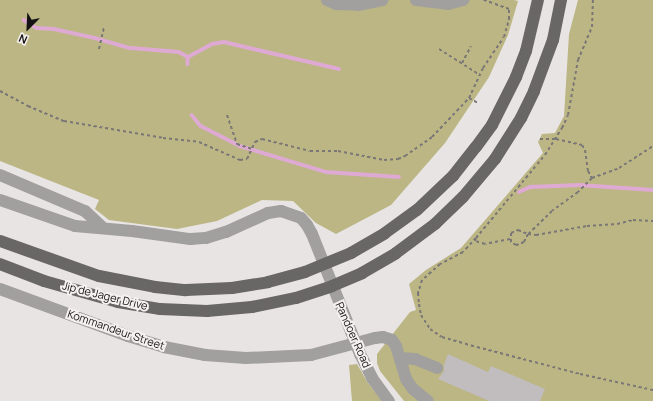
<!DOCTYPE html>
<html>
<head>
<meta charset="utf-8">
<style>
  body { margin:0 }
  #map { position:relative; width:653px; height:401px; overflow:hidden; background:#e8e4e3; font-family:Manrope,sans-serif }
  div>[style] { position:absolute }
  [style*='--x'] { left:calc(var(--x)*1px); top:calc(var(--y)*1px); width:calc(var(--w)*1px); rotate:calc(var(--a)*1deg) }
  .green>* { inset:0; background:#bbb683 }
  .stream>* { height:3.5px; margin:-1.75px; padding:0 1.75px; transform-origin:1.75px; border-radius:1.75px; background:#deaad3 }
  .building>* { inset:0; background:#c1bcbd }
  .path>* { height:2px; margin-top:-1px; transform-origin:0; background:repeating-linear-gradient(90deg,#7a7776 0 3px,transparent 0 6px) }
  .minor>* { height:12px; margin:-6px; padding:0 6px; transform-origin:6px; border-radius:6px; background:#a1a09f }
  .major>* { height:12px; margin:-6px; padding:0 6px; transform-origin:6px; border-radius:6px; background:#696765 }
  span { translate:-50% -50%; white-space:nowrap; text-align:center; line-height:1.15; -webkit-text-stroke:4px #f6f1f0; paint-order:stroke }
  .street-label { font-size:11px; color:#141212 }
  .north { position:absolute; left:8px; top:8px; width:40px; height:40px; -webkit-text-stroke:3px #f6f1f0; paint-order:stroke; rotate:204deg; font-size:11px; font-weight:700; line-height:16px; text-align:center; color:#141212 }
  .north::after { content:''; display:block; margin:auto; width:14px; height:18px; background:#141212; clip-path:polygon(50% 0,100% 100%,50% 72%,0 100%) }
</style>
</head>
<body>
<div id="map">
  <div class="green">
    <i style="clip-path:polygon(0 0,514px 0,518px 1px,508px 35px,489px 77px,445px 143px,391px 205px,336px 234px,316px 223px,293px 201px,262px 200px,217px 221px,177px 229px,109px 220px,95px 209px,99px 200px,0 161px)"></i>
    <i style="clip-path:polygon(578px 0,653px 0,653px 401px,404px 401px,380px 371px,377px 363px,377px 354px,410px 312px,416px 310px,409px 284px,426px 270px,461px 248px,543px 153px,538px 142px,542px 134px,555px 133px,564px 116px,569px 34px)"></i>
    <i style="clip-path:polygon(357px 364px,368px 383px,382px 401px,352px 401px,349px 365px)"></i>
  </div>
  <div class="stream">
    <i style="--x:24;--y:20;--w:15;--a:32"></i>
    <i style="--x:37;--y:28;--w:17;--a:3"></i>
    <i style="--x:54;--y:29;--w:42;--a:12.4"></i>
    <i style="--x:95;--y:38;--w:37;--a:16"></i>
    <i style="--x:131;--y:48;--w:48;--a:4.8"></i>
    <i style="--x:179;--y:52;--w:10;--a:29"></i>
    <i style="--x:188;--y:57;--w:7;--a:90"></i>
    <i style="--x:188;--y:57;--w:27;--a:-28"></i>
    <i style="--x:212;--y:44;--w:12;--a:-9"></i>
    <i style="--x:224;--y:42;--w:118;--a:13.2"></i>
    <i style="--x:192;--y:115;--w:14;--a:51"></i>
    <i style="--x:201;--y:126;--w:44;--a:27.1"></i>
    <i style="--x:240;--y:146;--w:90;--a:16.8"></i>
    <i style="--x:326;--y:172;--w:73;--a:3.9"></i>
    <i style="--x:519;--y:192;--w:12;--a:-24"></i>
    <i style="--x:530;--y:187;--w:49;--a:-2.3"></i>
    <i style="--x:579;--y:185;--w:74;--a:3.9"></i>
  </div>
  <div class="building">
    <i style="clip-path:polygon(448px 354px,488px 372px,491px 366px,545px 389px,540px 401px,489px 401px,438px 379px,444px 371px,444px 365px)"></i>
  </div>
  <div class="path">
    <i style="--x:99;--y:49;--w:23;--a:-77"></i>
    <i style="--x:439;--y:49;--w:49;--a:32.4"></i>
    <i style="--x:462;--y:63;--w:19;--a:-62"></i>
    <i style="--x:0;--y:91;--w:32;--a:28"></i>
    <i style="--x:28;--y:106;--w:39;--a:23"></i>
    <i style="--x:64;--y:121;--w:100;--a:9.7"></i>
    <i style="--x:163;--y:138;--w:36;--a:6"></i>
    <i style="--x:199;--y:142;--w:45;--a:23.7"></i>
    <i style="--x:240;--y:160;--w:7;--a:-8"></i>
    <i style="--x:247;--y:159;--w:19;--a:-65"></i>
    <i style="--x:255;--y:142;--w:8;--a:-23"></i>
    <i style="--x:262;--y:139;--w:49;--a:14"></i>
    <i style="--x:310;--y:151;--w:28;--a:0"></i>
    <i style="--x:338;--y:151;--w:47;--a:11.1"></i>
    <i style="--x:384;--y:160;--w:14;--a:-4"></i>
    <i style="--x:398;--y:159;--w:8;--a:-23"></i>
    <i style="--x:405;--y:156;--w:33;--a:-35"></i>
    <i style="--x:432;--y:137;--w:54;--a:-46.5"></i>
    <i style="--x:469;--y:98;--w:33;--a:-65"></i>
    <i style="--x:483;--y:68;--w:37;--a:-56"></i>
    <i style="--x:504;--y:37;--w:19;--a:-74"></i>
    <i style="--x:509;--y:19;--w:10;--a:-90"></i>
    <i style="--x:509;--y:9;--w:27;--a:-160"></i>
    <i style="--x:469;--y:98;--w:10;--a:29"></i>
    <i style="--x:227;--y:115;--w:31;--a:71"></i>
    <i style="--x:237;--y:144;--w:16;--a:18"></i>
    <i style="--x:540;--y:139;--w:16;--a:0"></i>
    <i style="--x:556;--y:139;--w:27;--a:13"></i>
    <i style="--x:582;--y:145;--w:6;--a:59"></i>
    <i style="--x:585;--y:150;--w:21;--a:82"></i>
    <i style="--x:588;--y:171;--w:8;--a:60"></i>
    <i style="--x:592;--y:178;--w:29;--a:-20"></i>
    <i style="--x:619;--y:168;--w:40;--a:-32.9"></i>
    <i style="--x:592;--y:178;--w:20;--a:135"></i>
    <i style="--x:578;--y:192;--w:32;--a:144"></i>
    <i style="--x:552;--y:211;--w:33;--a:136"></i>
    <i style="--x:528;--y:234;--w:9;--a:117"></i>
    <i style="--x:524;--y:242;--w:9;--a:159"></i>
    <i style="--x:516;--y:245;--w:6;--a:-149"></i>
    <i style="--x:511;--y:242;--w:9;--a:-90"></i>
    <i style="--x:511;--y:233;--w:8;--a:-23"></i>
    <i style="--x:518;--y:230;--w:11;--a:22"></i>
    <i style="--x:528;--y:234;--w:8;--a:7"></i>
    <i style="--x:536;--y:235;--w:52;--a:-10"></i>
    <i style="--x:587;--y:226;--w:30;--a:-4"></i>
    <i style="--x:617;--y:224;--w:16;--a:-14"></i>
    <i style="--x:633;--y:220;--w:20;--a:3"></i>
    <i style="--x:476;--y:238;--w:19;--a:133"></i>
    <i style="--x:463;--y:252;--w:26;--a:152"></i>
    <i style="--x:440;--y:264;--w:24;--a:138"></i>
    <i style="--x:422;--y:280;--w:14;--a:107"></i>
    <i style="--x:418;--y:293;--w:11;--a:85"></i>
    <i style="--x:419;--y:304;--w:11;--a:80"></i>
    <i style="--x:421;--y:315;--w:17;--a:57"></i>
    <i style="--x:430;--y:329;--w:14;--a:34"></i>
    <i style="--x:442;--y:337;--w:36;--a:16"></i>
    <i style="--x:477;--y:347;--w:106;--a:14.7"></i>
    <i style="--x:580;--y:374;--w:75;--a:12.4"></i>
    <i style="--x:510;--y:239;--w:25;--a:169"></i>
    <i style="--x:485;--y:244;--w:10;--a:-163"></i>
    <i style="--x:475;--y:241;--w:3;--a:-72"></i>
    <i style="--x:476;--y:238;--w:108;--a:-50.3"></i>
    <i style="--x:545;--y:155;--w:32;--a:-58"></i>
    <i style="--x:562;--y:128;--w:14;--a:-65"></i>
    <i style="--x:568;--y:115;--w:56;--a:-79.7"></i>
    <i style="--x:578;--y:60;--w:36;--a:-67"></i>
    <i style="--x:592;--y:27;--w:27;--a:-88"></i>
  </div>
  <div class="minor">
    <i style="--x:327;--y:0;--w:10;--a:24"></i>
    <i style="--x:336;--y:4;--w:23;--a:2"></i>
    <i style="--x:359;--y:5;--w:24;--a:-12"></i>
    <i style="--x:416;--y:0;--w:32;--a:7"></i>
    <i style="--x:448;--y:4;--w:16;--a:-15"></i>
    <i style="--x:0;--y:175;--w:92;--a:23"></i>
    <i style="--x:85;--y:211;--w:25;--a:43"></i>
    <i style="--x:0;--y:200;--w:79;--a:19.1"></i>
    <i style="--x:75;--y:226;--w:57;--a:5"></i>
    <i style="--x:132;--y:231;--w:59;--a:7.9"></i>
    <i style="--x:190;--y:239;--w:16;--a:-4"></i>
    <i style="--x:206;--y:238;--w:21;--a:-17"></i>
    <i style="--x:226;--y:232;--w:46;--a:-24.3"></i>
    <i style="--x:268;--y:213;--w:13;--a:-9"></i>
    <i style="--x:281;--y:211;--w:21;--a:19"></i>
    <i style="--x:301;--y:218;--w:9;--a:49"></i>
    <i style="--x:307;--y:225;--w:10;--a:61"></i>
    <i style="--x:312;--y:234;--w:129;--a:68.2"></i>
    <i style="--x:360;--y:354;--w:27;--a:63"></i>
    <i style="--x:372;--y:378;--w:29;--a:54"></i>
    <i style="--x:0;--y:289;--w:136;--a:20.2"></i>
    <i style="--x:128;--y:336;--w:38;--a:17"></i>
    <i style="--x:164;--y:347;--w:42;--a:11"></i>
    <i style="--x:205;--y:355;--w:41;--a:4.2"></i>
    <i style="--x:246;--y:358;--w:65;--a:-2.6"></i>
    <i style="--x:311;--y:355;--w:66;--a:-14.9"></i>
    <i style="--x:375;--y:338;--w:8;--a:-7"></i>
    <i style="--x:383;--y:337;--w:9;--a:18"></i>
    <i style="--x:392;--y:340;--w:7;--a:56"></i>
    <i style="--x:396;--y:346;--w:34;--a:73"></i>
    <i style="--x:406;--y:379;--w:12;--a:55"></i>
    <i style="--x:413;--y:389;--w:19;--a:39"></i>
    <i style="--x:401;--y:358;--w:14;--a:4"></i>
    <i style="--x:415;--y:359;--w:24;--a:22"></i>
  </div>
  <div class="major">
    <i style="--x:0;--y:241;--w:105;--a:19.5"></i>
    <i style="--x:99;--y:276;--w:57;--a:11.1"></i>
    <i style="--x:155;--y:287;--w:31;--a:6"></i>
    <i style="--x:186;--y:290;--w:46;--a:-2.5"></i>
    <i style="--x:232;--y:288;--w:36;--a:-9"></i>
    <i style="--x:268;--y:282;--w:38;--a:-15"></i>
    <i style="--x:305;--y:272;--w:50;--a:-22.4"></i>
    <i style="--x:351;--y:253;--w:39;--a:-30"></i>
    <i style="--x:385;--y:233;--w:39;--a:-36"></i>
    <i style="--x:417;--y:210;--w:50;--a:-43.4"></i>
    <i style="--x:453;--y:176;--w:37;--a:-52"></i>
    <i style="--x:476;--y:147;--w:27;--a:-54"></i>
    <i style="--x:492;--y:125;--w:54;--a:-63.4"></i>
    <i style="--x:516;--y:77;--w:28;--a:-69"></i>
    <i style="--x:526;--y:51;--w:52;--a:-76.8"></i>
    <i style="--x:0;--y:264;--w:47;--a:21.1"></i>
    <i style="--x:44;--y:281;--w:77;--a:15.8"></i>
    <i style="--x:118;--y:302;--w:43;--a:9.5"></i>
    <i style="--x:160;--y:309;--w:47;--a:2.4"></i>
    <i style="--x:207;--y:311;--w:45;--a:-5.1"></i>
    <i style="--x:252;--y:307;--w:45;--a:-11.6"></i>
    <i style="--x:296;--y:298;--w:38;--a:-18"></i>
    <i style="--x:332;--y:286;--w:33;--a:-23"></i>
    <i style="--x:362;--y:273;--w:39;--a:-30"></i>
    <i style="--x:396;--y:253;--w:49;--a:-36.6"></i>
    <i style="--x:435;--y:224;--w:39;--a:-44"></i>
    <i style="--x:463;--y:197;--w:50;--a:-49.9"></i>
    <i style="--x:495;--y:159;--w:49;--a:-57.6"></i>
    <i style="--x:521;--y:118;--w:30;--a:-64"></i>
    <i style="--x:534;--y:91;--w:54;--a:-69.6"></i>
    <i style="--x:553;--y:40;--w:41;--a:-78.7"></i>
  </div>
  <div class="street-label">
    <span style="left:105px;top:296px;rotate:14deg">Jip de Jager Drive</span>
    <span style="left:116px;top:330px;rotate:19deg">Kommandeur Street</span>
    <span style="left:353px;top:335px;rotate:66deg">Pandoer Road</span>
  </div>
  <div class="north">N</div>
</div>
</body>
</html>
